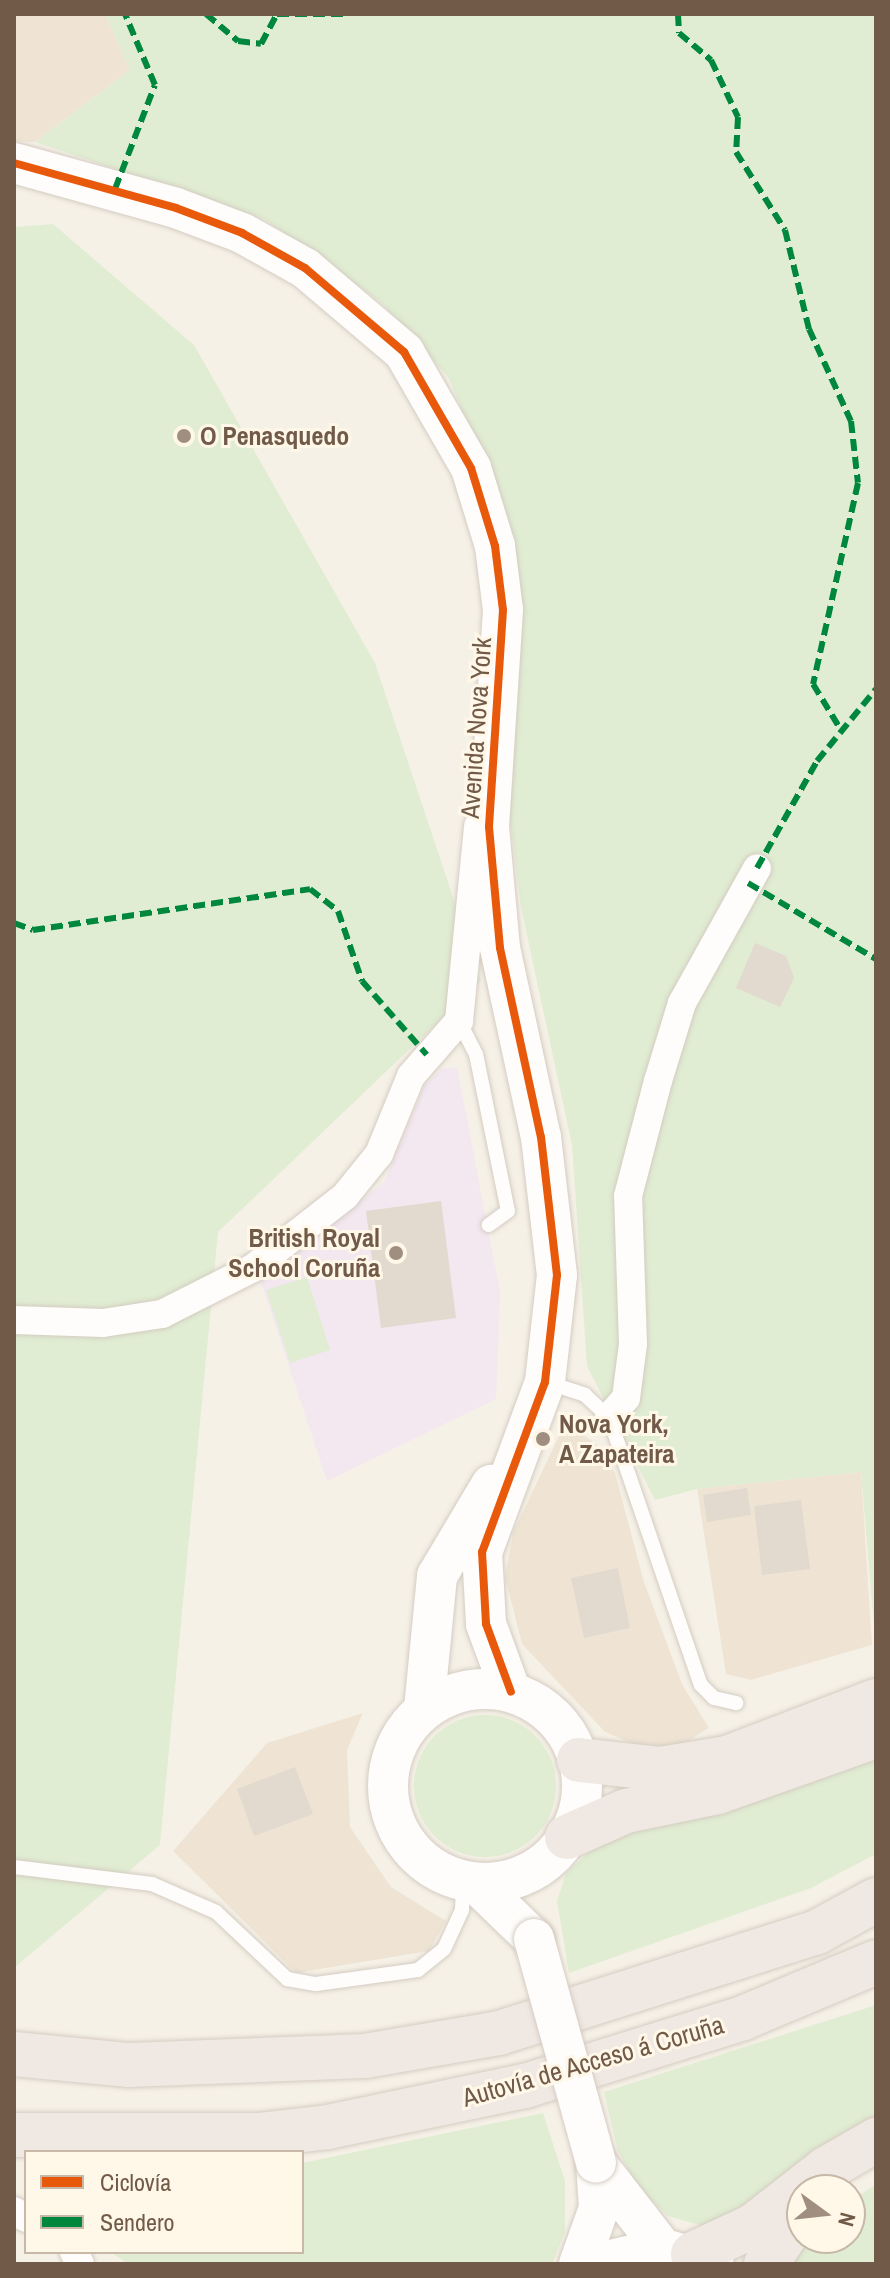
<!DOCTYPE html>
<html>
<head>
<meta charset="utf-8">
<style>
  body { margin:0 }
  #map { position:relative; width:890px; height:2278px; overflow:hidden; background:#f6f1e7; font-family:"Archivo Narrow",sans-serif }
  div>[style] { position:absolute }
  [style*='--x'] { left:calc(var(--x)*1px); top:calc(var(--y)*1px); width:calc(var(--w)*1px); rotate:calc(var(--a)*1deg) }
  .residential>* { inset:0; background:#efe4d4 }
  .education>* { inset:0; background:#f3e7f0 }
  .green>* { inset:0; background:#e0edd2 }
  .round { border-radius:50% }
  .building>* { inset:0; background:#e2d9cf }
  .roads { filter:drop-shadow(0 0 2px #d4ccc2) drop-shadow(0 0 2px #d4ccc2) }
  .lane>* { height:14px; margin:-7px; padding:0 7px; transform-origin:7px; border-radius:7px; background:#fefdfb }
  .street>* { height:28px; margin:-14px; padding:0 14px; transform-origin:14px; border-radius:14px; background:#fefdfb }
  .secondary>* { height:40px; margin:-20px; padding:0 20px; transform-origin:20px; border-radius:20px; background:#fefdfb }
  .secondary>.ring { margin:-20px; padding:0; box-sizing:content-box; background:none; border:40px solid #fefdfb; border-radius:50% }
  .highway>* { height:44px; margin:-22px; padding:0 22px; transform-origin:22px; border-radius:22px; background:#f0e8e3 }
  .bridges { filter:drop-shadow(0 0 2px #d6cdc4) drop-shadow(0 0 2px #d6cdc4) }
  .secondary-bridge>* { height:40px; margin:-20px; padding:0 20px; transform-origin:20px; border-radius:20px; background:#fefdfb }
  .quiet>* { height:6px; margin-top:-3px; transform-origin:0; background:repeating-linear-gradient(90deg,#00873e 0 12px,transparent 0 18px) }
  .cycleway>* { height:8px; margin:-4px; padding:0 4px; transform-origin:4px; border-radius:4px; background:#e8590c }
  .dots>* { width:22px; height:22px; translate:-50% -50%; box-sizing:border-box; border:4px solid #fff7e7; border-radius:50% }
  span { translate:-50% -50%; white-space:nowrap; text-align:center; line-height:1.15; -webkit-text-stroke:6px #fff7e7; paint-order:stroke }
  .poi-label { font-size:26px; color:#725a48; font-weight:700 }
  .left { translate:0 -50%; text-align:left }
  .right { translate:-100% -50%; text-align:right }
  .street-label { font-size:26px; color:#725a48 }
  .frame { position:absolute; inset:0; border:16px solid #725a48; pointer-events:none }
  .legend { position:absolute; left:24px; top:2150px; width:280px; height:104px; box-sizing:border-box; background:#fff7e7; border:2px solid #c7b8a7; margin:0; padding:10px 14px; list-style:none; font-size:24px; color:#725a48 }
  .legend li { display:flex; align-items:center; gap:16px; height:40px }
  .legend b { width:40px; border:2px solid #c7b8a7 }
  .north { position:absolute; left:786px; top:2174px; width:80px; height:80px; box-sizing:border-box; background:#fff7e7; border:2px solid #c7b8a7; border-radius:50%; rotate:105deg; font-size:22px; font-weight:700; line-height:32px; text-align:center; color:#725a48 }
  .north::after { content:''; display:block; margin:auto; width:28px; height:36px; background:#a08f80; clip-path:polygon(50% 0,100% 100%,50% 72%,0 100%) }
</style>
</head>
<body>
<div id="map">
  <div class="residential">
    <i style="clip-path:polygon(14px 14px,105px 14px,130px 70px,35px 142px,14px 141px)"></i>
    <i style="clip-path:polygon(565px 1423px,595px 1443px,615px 1473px,644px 1582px,682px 1684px,709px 1728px,681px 1745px,643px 1748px,605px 1732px,522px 1644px,505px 1577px,513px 1533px)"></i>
    <i style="clip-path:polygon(861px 1472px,872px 1645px,751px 1680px,726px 1674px,697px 1489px)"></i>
    <i style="clip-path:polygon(363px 1713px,347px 1750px,350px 1827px,391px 1887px,446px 1921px,429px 1951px,296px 1973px,173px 1851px,267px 1743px)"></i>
  </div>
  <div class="education">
    <i style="clip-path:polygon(457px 1067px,500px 1292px,496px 1399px,327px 1481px,260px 1279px,384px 1182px,425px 1085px,441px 1069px)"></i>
  </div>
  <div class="green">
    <i style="clip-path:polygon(105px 14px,876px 14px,876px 1650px,861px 1472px,697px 1489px,655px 1500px,587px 1366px,572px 1145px,521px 907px,505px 780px,500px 497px,448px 377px,382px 303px,264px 219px,35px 142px,130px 70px)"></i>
    <i style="clip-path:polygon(53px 224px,194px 345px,375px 663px,481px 981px,218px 1232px,160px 1845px,14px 1968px,14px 227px)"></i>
    <i style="clip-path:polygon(307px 1277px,330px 1350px,290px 1363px,266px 1290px)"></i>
    <i class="round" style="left:414px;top:1715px;width:142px;height:142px"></i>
    <i style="clip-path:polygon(876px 1756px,876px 1854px,811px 1888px,569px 1973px,557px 1901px,566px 1873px,602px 1840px,822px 1779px)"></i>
    <i style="clip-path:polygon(876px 2005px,876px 2122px,743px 2214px,703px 2226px,668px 2216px,639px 2189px,618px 2151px,604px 2092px)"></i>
    <i style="clip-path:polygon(543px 2113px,565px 2181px,565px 2232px,552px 2264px,129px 2264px,110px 2252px,302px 2252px,302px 2163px)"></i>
    <i style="clip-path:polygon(876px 2184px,876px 2264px,789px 2264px,809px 2238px,850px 2238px,850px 2202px)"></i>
  </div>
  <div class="building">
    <i style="clip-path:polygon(755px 943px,786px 956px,794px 978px,780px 1007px,736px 988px)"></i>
    <i style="clip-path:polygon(441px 1201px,456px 1318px,381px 1328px,366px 1211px)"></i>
    <i style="clip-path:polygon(747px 1488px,751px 1515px,707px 1522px,703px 1495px)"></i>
    <i style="clip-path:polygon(801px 1500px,810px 1569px,762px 1575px,754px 1506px)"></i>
    <i style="clip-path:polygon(618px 1568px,630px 1628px,584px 1638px,571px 1578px)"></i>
    <i style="clip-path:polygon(295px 1767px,313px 1814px,254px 1836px,237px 1789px)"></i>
  </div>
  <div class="roads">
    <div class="lane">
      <i style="--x:459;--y:1021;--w:37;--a:63"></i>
      <i style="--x:476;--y:1054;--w:160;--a:78.5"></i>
      <i style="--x:508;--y:1211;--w:24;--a:144"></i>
      <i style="--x:549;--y:1383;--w:38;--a:18"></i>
      <i style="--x:585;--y:1395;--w:33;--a:43"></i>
      <i style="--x:609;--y:1417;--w:283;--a:71.1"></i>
      <i style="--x:701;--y:1685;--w:18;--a:45"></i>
      <i style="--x:714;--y:1698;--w:23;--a:13"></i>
      <i style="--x:14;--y:1867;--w:139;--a:7"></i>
      <i style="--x:152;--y:1884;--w:70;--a:23.6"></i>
      <i style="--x:216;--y:1912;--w:98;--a:43.3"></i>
      <i style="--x:287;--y:1979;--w:29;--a:10"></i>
      <i style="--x:316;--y:1984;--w:103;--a:-7.8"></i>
      <i style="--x:418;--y:1970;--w:33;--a:-39"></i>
      <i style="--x:444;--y:1949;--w:43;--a:-65.2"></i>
      <i style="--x:462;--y:1910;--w:28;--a:-88"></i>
    </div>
    <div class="street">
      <i style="--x:14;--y:1320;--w:89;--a:1.9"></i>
      <i style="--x:103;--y:1323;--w:60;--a:-8.7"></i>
      <i style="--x:162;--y:1314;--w:102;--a:-26.8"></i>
      <i style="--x:253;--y:1268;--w:117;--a:-38"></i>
      <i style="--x:345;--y:1196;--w:54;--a:-51"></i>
      <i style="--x:379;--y:1154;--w:84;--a:-67.7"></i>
      <i style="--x:411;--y:1076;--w:73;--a:-48.9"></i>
      <i style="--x:459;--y:1021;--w:196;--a:-84.4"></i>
      <i style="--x:609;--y:1417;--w:25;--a:-48"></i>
      <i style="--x:626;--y:1398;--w:54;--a:-82.6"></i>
      <i style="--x:633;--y:1344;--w:148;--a:-91.9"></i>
      <i style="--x:628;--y:1196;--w:119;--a:-75.4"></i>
      <i style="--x:658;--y:1081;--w:82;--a:-72.9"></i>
      <i style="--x:682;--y:1003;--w:154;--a:-60.9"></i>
      <i style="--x:14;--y:2211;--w:14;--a:30"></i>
      <i style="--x:74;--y:2252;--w:13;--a:63"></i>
    </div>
    <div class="secondary">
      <i style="--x:14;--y:163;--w:168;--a:15.5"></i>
      <i style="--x:176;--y:208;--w:71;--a:20.7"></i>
      <i style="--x:242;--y:233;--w:72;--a:29.1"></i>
      <i style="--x:305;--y:268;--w:130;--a:40.3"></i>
      <i style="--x:404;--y:352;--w:134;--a:60"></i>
      <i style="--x:471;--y:468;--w:82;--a:72.9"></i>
      <i style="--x:495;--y:546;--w:64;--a:82.9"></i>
      <i style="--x:503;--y:610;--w:217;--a:93.7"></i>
      <i style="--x:489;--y:827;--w:121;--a:84.8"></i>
      <i style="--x:500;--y:948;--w:193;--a:77.8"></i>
      <i style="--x:541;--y:1137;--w:139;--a:83.4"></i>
      <i style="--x:557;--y:1275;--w:108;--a:96.4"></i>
      <i style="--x:545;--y:1382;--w:181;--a:110.3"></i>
      <i style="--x:482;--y:1552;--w:72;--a:86.8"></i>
      <i style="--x:486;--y:1624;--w:72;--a:69.8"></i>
      <i class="ring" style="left:388px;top:1689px;width:154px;height:154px"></i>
      <i style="--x:424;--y:1709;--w:134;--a:-84.4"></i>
      <i style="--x:437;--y:1576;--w:106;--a:-59.3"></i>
      <i style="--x:476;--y:1883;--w:81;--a:44"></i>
      <i style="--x:596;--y:2163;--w:108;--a:52.2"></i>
      <i style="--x:579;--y:2264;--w:59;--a:-70.3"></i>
      <i style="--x:599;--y:2208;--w:45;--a:-93.8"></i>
      <i style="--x:594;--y:2264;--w:70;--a:-13.2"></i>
      <i style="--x:662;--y:2248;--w:54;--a:17.1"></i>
    </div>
    <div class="highway">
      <i style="--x:579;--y:1760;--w:81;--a:6.3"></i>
      <i style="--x:660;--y:1769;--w:68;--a:-9.3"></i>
      <i style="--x:727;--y:1758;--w:160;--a:-20.9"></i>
      <i style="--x:567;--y:1837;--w:64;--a:-23.8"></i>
      <i style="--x:626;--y:1811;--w:94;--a:-11.7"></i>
      <i style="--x:718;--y:1792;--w:168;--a:-19.5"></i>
      <i style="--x:14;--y:2054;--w:116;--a:5.5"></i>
      <i style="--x:129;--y:2065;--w:236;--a:-2.2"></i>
      <i style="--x:365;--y:2056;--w:136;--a:-9.7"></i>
      <i style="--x:499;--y:2033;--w:334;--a:-17.6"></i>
      <i style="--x:817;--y:1932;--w:67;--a:-28.5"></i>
      <i style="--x:14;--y:2135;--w:245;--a:0"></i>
      <i style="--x:259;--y:2135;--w:69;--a:-6.6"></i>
      <i style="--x:328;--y:2127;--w:201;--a:-11.8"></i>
      <i style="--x:525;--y:2086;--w:228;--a:-17.3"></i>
      <i style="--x:743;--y:2018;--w:144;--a:-22.8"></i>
      <i style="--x:693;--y:2254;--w:66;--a:-25"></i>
      <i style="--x:753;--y:2226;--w:93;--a:-38"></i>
      <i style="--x:826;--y:2169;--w:58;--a:-30.1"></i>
      <i style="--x:766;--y:2264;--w:64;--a:-55.8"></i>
    </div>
  </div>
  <div class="bridges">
    <div class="secondary-bridge">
      <i style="--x:534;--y:1939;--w:232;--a:74.5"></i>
    </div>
  </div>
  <div class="quiet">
    <i style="--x:206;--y:14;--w:42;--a:40.2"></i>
    <i style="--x:238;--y:41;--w:23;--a:7"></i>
    <i style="--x:261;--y:44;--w:34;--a:-62"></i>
    <i style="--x:277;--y:14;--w:72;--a:0"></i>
    <i style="--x:678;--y:14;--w:19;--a:87"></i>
    <i style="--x:679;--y:33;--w:42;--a:40.2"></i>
    <i style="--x:711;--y:60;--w:63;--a:64.7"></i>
    <i style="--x:738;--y:117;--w:35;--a:93"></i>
    <i style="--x:736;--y:152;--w:92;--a:57.9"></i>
    <i style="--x:785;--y:230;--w:102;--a:76.4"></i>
    <i style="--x:809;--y:329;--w:101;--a:65.5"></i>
    <i style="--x:851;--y:421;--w:62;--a:83.6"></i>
    <i style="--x:858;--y:483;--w:206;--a:102.6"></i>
    <i style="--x:813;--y:684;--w:54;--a:58.7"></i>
    <i style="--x:115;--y:189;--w:111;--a:-69"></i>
    <i style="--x:155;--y:85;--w:77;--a:-112.9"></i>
    <i style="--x:757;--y:868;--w:123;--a:-60.7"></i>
    <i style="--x:817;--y:761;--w:93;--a:-50.7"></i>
    <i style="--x:748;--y:883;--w:149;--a:30.7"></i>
    <i style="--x:14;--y:923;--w:20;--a:20"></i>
    <i style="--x:33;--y:930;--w:280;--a:-8.4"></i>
    <i style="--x:310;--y:889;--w:36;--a:38"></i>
    <i style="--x:338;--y:911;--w:74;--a:71.1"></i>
    <i style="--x:362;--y:981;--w:98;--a:48.7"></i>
  </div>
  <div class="cycleway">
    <i style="--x:14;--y:163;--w:168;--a:15.5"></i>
    <i style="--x:176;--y:208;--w:71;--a:20.7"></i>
    <i style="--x:242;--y:233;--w:72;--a:29.1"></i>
    <i style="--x:305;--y:268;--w:130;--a:40.3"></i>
    <i style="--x:404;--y:352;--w:134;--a:60"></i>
    <i style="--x:471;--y:468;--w:82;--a:72.9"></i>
    <i style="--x:495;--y:546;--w:64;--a:82.9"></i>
    <i style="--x:503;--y:610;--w:217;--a:93.7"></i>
    <i style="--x:489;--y:827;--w:121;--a:84.8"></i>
    <i style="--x:500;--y:948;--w:193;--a:77.8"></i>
    <i style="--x:541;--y:1137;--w:139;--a:83.4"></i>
    <i style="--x:557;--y:1275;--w:108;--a:96.4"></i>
    <i style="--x:545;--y:1382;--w:181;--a:110.3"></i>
    <i style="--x:482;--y:1552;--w:72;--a:86.8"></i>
    <i style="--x:486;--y:1624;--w:72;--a:69.8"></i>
  </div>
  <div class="dots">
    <i style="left:184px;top:436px;background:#a08f80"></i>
    <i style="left:396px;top:1253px;background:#a08f80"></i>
    <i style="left:543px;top:1439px;background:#a08f80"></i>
  </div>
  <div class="poi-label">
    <span class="left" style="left:200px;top:436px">O Penasquedo</span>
    <span class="right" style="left:380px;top:1253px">British Royal<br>School Coruña</span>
    <span class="left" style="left:559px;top:1439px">Nova York,<br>A Zapateira</span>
  </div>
  <div class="street-label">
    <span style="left:476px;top:728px;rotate:-86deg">Avenida Nova York</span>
    <span style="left:593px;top:2061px;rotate:-16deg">Autovía de Acceso á Coruña</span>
  </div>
  <div class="frame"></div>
  <ul class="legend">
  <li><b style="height:10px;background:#e8590c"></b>Ciclovía</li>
  <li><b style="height:10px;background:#00873e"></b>Sendero</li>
  </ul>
  <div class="north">N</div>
</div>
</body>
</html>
